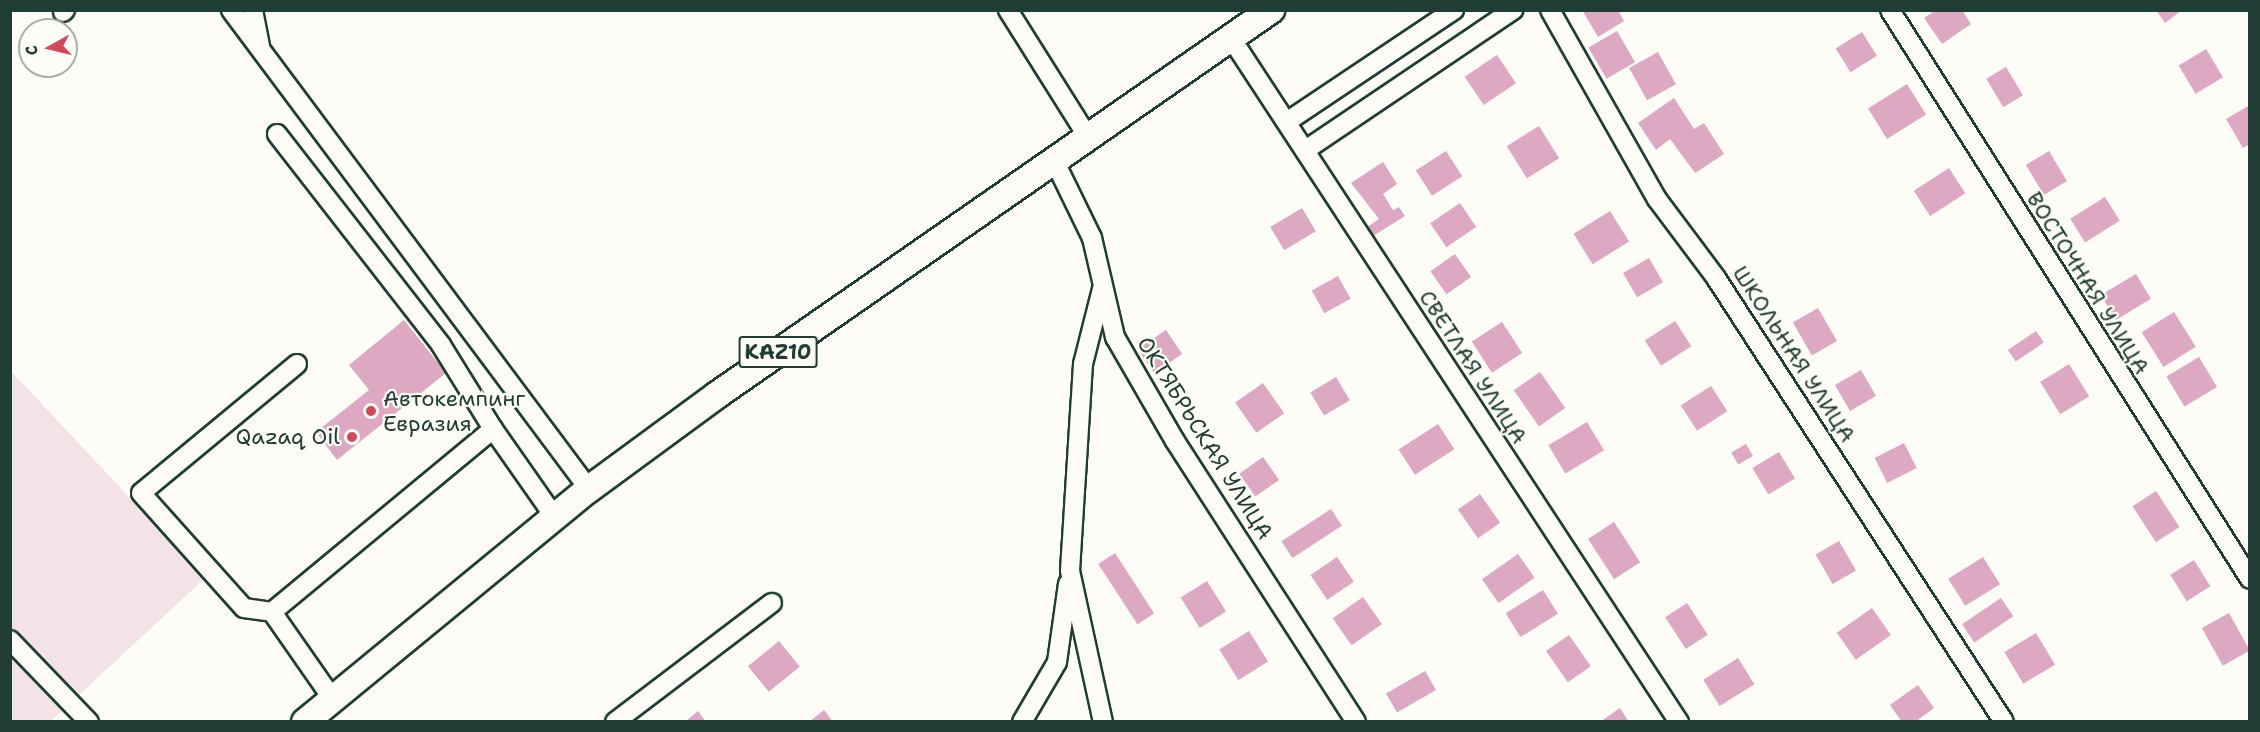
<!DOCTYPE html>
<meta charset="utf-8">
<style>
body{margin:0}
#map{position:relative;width:2260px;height:732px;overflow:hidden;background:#fdfcf7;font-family:"Shantell Sans",sans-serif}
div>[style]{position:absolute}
.built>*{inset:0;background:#f3e3e7}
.building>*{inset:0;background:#dda8c1;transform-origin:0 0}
.roads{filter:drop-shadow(2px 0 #1f3d34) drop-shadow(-2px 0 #1f3d34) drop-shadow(0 2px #1f3d34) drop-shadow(0 -2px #1f3d34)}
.minor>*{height:18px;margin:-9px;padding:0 9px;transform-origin:9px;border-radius:9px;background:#fdfcf7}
.highway>*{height:26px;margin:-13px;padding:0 13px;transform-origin:13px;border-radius:13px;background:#fdfcf7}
.dots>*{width:16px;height:16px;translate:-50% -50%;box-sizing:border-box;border:3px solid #fdfcf7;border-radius:50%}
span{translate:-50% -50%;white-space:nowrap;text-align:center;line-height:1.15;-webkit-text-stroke:4.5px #fdfcf7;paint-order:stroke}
.shield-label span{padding:2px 4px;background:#fdfcf7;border:2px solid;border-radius:4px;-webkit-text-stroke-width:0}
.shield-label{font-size:21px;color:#1f3d34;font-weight:700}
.street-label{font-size:22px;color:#1f3d34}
.poi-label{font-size:22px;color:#1f3d34}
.left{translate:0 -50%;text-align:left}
.right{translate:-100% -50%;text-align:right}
.frame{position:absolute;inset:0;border:12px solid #1f3d34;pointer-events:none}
.north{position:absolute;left:18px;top:18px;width:60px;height:60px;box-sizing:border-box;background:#fdfcf7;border:2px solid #a4b0a9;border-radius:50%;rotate:262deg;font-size:16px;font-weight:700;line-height:24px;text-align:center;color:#1f3d34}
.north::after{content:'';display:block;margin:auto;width:21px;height:27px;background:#d1495b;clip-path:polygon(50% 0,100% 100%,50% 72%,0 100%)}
</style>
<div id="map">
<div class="built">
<i style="clip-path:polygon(10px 370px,205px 578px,51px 721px,11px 721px)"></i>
</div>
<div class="building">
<i style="clip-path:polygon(1582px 10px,1618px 10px,1624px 21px,1598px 37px)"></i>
<i style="clip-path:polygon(1936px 10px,1962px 10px,1971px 24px,1942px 44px,1924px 18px)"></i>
<i style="clip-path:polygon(2156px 10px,2182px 10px,2165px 23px)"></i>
<i style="left:1617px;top:31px;width:36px;height:33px;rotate:60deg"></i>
<i style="left:1862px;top:32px;width:28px;height:31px;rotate:58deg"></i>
<i style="left:2206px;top:49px;width:33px;height:32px;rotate:59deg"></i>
<i style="left:1658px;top:52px;width:37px;height:33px;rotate:61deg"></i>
<i style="left:1497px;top:55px;width:34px;height:39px;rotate:56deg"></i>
<i style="left:2006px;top:67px;width:33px;height:23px;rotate:59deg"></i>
<i style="left:1907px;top:84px;width:36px;height:46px;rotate:58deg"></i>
<i style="clip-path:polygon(1674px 98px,1694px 129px,1704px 123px,1724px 154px,1695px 173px,1670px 139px,1656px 150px,1638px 123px)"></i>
<i style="clip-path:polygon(2250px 105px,2250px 144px,2243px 148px,2226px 119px)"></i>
<i style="left:1539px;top:126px;width:38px;height:38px;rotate:58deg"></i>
<i style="left:1446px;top:151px;width:30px;height:36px;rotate:57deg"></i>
<i style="left:2049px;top:151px;width:35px;height:27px;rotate:59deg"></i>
<i style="clip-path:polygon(1383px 162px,1397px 184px,1383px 194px,1393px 210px,1399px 207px,1405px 216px,1370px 238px,1364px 229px,1379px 219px,1351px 183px)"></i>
<i style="left:1949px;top:168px;width:30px;height:42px;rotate:57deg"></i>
<i style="left:2105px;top:197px;width:28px;height:41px;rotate:58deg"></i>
<i style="left:1460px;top:203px;width:29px;height:36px;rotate:56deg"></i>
<i style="left:1302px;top:208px;width:27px;height:37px;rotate:59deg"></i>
<i style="left:1610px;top:211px;width:36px;height:43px;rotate:58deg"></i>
<i style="left:1455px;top:254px;width:28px;height:30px;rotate:55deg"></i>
<i style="left:1649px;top:258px;width:28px;height:30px;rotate:60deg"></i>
<i style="left:2136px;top:274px;width:29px;height:41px;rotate:59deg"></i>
<i style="left:1338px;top:276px;width:26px;height:30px;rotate:61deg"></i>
<i style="left:1818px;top:308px;width:38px;height:29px;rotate:60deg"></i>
<i style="left:2174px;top:312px;width:41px;height:38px;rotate:58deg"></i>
<i style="clip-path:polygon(404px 320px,446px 373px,337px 460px,316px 432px,369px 390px,349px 365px)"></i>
<i style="left:1675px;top:321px;width:30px;height:36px;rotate:57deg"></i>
<i style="left:1502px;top:322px;width:37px;height:36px;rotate:57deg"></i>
<i style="left:1166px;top:330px;width:29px;height:34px;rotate:56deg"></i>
<i style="left:2036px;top:331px;width:14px;height:34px;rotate:56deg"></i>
<i style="left:2199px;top:357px;width:35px;height:38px;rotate:59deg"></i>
<i style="left:2069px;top:364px;width:38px;height:34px;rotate:58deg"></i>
<i style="left:1861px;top:370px;width:30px;height:30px;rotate:60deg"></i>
<i style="left:1540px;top:372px;width:44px;height:32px;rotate:55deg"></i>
<i style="left:1336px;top:377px;width:27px;height:30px;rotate:59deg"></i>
<i style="left:1263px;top:383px;width:37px;height:34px;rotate:55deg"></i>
<i style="left:1711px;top:386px;width:30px;height:36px;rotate:57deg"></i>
<i style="left:1587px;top:422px;width:33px;height:45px;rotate:59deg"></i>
<i style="left:1438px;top:424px;width:30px;height:47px;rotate:57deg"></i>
<i style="left:1904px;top:443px;width:28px;height:33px;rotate:63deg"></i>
<i style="left:1746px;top:444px;width:14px;height:17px;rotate:60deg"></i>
<i style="left:1779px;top:452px;width:31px;height:31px;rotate:59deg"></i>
<i style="left:1263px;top:457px;width:28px;height:29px;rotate:55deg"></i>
<i style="left:2156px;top:491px;width:43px;height:28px;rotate:57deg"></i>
<i style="left:1480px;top:494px;width:35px;height:27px;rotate:55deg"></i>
<i style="left:1331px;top:509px;width:20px;height:59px;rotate:57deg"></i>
<i style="left:1614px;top:522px;width:48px;height:31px;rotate:57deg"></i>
<i style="left:1839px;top:541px;width:34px;height:27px;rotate:60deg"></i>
<i style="left:1115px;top:553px;width:72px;height:20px;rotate:57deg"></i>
<i style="left:1518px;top:554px;width:29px;height:44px;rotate:55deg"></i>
<i style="left:1337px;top:557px;width:30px;height:32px;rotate:56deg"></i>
<i style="left:1983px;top:557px;width:32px;height:41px;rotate:58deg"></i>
<i style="left:2194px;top:560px;width:31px;height:28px;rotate:58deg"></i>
<i style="left:1207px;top:581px;width:36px;height:31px;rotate:58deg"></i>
<i style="left:1543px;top:590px;width:28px;height:44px;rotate:58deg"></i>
<i style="left:1363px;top:597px;width:33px;height:37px;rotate:55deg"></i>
<i style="left:2001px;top:598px;width:22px;height:47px;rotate:56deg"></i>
<i style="left:1687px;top:603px;width:38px;height:26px;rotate:57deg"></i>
<i style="left:1872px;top:608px;width:33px;height:43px;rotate:55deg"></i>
<i style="left:2229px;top:613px;width:43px;height:31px;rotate:61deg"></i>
<i style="left:1249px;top:631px;width:36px;height:35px;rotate:58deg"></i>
<i style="left:2036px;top:633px;width:37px;height:37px;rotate:59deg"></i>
<i style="left:1569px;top:635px;width:38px;height:28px;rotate:55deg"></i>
<i style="left:779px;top:641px;width:33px;height:40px;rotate:51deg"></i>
<i style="left:1738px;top:658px;width:31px;height:41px;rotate:58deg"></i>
<i style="left:1425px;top:671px;width:22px;height:45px;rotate:60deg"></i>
<i style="clip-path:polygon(1918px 685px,1934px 708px,1915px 722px,1902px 722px,1890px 705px)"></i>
<i style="clip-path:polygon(1620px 708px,1629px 722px,1600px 722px)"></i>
<i style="clip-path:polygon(824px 710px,833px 722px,809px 722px)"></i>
<i style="clip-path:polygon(698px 711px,706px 722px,685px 722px)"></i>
</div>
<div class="roads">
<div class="minor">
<i style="left:231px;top:10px;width:598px;rotate:53.23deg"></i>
<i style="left:253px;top:10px;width:37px;rotate:79deg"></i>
<i style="left:1008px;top:10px;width:150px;rotate:57.8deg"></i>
<i style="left:1550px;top:10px;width:217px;rotate:60.5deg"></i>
<i style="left:1657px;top:199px;width:99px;rotate:53.2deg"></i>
<i style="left:1716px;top:278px;width:529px;rotate:57.03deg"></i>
<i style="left:1890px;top:10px;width:673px;rotate:57.68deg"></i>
<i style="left:63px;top:12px;width:3px;rotate:-45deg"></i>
<i style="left:1231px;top:38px;width:818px;rotate:56.78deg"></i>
<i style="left:1288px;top:121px;width:200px;rotate:-33.8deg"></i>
<i style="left:277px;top:134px;width:267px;rotate:52.1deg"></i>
<i style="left:441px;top:345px;width:99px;rotate:58.2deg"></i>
<i style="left:493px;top:429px;width:106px;rotate:55deg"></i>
<i style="left:1307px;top:149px;width:249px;rotate:-34deg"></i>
<i style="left:1054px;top:160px;width:87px;rotate:64deg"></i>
<i style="left:1092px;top:238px;width:102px;rotate:76.9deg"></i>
<i style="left:1115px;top:337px;width:120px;rotate:60deg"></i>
<i style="left:1175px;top:441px;width:334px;rotate:57.2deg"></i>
<i style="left:1102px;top:289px;width:77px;rotate:104.2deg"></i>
<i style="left:1083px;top:364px;width:207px;rotate:93.6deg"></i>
<i style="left:1070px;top:571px;width:155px;rotate:77.7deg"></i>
<i style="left:297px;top:364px;width:202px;rotate:140.4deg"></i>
<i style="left:141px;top:493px;width:154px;rotate:48.2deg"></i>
<i style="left:244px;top:608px;width:28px;rotate:8deg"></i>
<i style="left:272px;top:612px;width:287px;rotate:-39.6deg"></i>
<i style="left:272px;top:612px;width:105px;rotate:55.1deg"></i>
<i style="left:10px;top:640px;width:114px;rotate:46.1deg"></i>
<i style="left:615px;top:722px;width:197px;rotate:-37.2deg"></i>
<i style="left:1022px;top:722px;width:69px;rotate:-59.7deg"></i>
<i style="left:1057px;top:662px;width:79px;rotate:-82deg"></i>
</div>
<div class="highway">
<i style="left:305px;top:722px;width:367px;rotate:-39.4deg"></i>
<i style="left:589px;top:489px;width:159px;rotate:-36.3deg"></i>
<i style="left:717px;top:395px;width:675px;rotate:-34.8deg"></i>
</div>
</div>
<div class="dots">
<i style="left:371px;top:411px;background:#d1495b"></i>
<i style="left:352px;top:437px;background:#d1495b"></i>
</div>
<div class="shield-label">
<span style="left:778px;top:352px">KAZ10</span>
</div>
<div class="street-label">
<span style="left:2088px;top:283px;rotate:58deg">ВОСТОЧНАЯ УЛИЦА</span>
<span style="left:1794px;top:354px;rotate:57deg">ШКОЛЬНАЯ УЛИЦА</span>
<span style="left:1473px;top:367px;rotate:57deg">СВЕТЛАЯ УЛИЦА</span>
<span style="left:1205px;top:438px;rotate:58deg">ОКТЯБРЬСКАЯ УЛИЦА</span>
</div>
<div class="poi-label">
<span class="left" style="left:383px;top:411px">Автокемпинг<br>Евразия</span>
<span class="right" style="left:340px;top:437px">Qazaq Oil</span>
</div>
<div class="frame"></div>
<div class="north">С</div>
</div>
